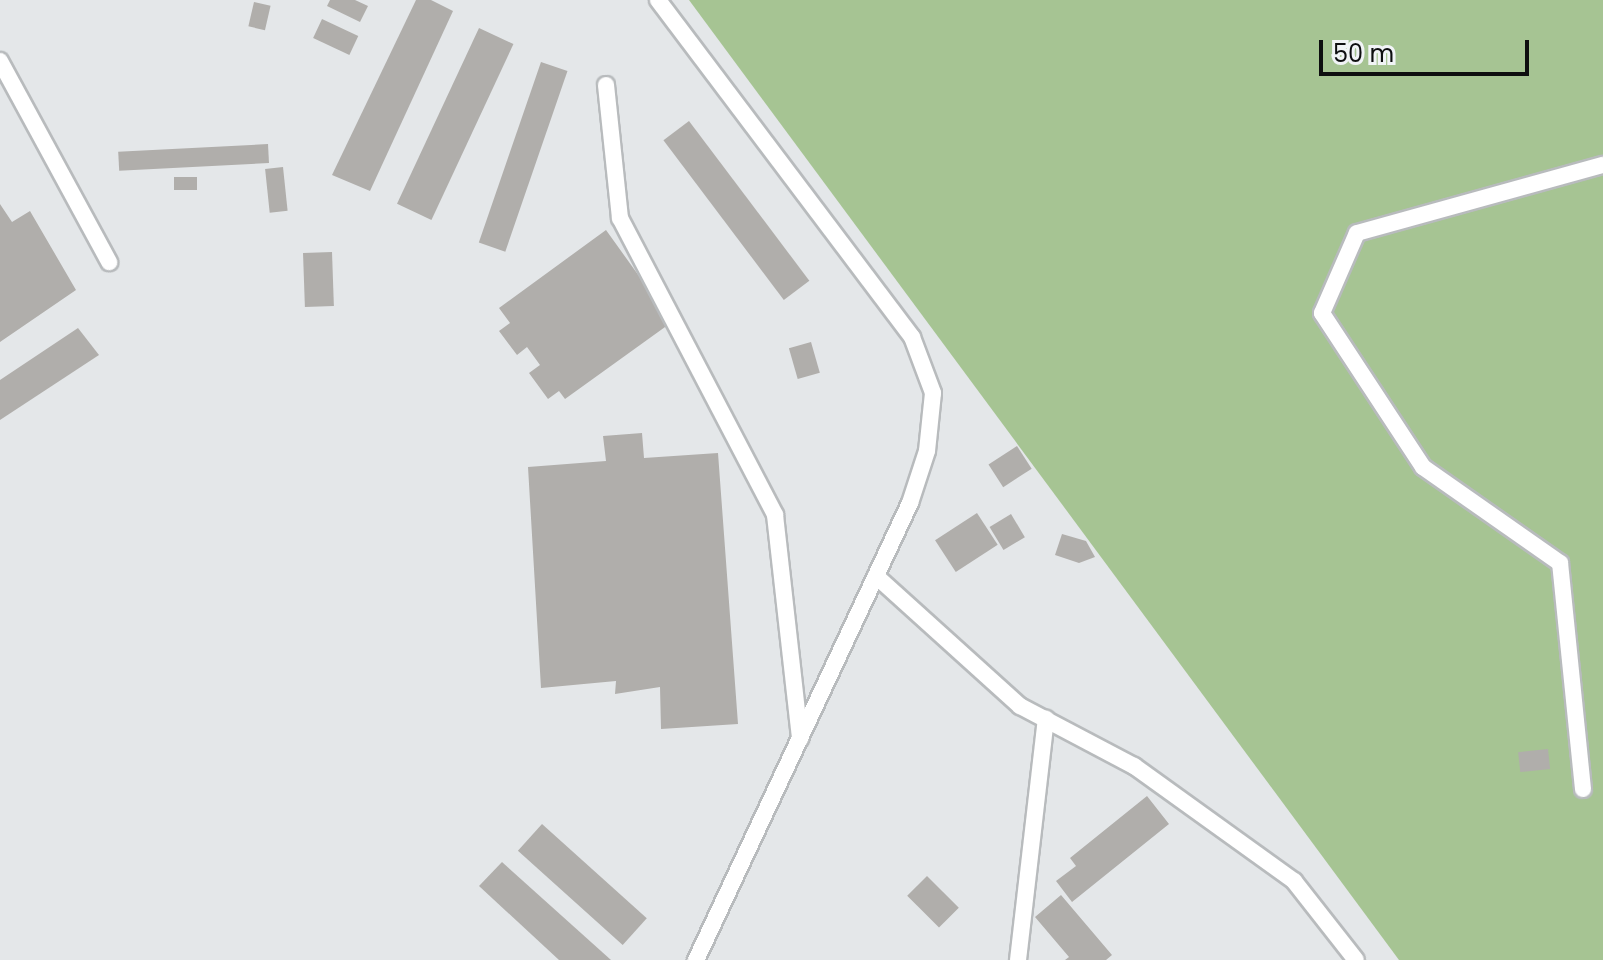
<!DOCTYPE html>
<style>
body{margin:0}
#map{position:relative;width:1603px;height:960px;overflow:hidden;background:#e4e7e9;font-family:Poppins,sans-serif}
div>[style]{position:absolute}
.green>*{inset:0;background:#a6c493}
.building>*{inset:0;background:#b0aeab;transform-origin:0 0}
.roads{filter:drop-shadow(2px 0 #b8bbbd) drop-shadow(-2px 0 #b8bbbd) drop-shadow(0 2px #b8bbbd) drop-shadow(0 -2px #b8bbbd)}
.service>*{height:16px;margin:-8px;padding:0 8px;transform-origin:8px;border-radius:8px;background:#fff}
span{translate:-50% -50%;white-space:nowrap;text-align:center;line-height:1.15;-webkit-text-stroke:6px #f1f4f6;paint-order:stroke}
.scale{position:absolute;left:1319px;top:40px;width:210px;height:36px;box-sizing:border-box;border:4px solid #0e0f10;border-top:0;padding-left:10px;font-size:24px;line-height:28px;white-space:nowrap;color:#0e0f10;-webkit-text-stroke:6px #f1f4f6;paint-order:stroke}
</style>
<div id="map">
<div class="green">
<i style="clip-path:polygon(689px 0,1603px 0,1603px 960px,1399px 960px)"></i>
</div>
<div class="building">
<i style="clip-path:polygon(330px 0,355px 0,368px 6px,360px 22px,327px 6px)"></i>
<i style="clip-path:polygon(416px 0,431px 0,453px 11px,370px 191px,332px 175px)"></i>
<i style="left:254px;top:2px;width:17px;height:25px;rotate:13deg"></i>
<i style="left:322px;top:19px;width:40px;height:21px;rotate:25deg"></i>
<i style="left:479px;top:28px;width:38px;height:194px;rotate:25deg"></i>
<i style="left:541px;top:62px;width:28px;height:191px;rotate:19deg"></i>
<i style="left:689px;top:121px;width:200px;height:32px;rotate:53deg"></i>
<i style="left:268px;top:144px;width:19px;height:150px;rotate:87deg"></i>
<i style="left:283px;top:167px;width:44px;height:18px;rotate:84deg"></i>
<i style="left:197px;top:177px;width:13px;height:23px;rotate:90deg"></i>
<i style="clip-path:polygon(0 204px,12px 222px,30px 211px,76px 290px,0 342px)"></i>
<i style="clip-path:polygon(606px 230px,672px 322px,565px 399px,559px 391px,548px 399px,529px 373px,540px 365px,527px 347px,517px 355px,499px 331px,510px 323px,499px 308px)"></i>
<i style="left:332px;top:252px;width:54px;height:29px;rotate:88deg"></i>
<i style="clip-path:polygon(78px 328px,99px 355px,0 420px,0 380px)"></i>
<i style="left:811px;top:342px;width:32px;height:23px;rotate:74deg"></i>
<i style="clip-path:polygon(642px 433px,644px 458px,718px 453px,738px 724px,661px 729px,660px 687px,615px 694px,616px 681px,541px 688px,528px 467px,606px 461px,603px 436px)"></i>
<i style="left:1017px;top:446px;width:27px;height:34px;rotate:57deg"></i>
<i style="left:977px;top:513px;width:38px;height:50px;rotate:57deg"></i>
<i style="left:1011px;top:514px;width:27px;height:25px;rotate:59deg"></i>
<i style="clip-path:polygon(1062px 534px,1086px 541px,1095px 557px,1079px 563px,1055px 555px)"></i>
<i style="left:1548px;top:749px;width:20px;height:30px;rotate:84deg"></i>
<i style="clip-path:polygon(1147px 796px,1169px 824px,1072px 902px,1056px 881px,1076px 866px,1070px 858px)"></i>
<i style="left:542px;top:824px;width:141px;height:36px;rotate:42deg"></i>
<i style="clip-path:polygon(502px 862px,611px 960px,559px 960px,479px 886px)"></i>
<i style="left:927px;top:876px;width:45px;height:28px;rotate:45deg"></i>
<i style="clip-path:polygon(1061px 895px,1112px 955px,1106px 960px,1065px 960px,1069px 957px,1035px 917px)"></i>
</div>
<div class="roads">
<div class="service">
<i style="left:658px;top:0;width:422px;rotate:53deg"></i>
<i style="left:912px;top:337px;width:60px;rotate:69.4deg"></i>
<i style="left:933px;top:393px;width:58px;rotate:95.9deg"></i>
<i style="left:927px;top:451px;width:55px;rotate:108.1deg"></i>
<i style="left:910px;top:503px;width:505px;rotate:115.09deg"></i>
<i style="left:0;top:61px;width:229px;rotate:61.5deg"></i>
<i style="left:606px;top:85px;width:134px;rotate:84deg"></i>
<i style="left:620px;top:218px;width:335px;rotate:62.4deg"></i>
<i style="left:775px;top:515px;width:225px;rotate:83.6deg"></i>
<i style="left:876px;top:576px;width:194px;rotate:42.1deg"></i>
<i style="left:1020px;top:706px;width:129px;rotate:27.8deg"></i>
<i style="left:1134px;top:766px;width:197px;rotate:35.7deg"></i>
<i style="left:1294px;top:881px;width:100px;rotate:51.9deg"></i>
<i style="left:1583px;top:789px;width:227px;rotate:-95.8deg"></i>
<i style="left:1560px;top:563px;width:167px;rotate:-145deg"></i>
<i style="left:1423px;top:467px;width:184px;rotate:-123.3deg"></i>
<i style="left:1322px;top:313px;width:87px;rotate:-66.4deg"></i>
<i style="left:1357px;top:233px;width:255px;rotate:-15.5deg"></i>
<i style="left:1018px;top:960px;width:243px;rotate:-83.4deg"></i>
</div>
</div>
<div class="scale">50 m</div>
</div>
